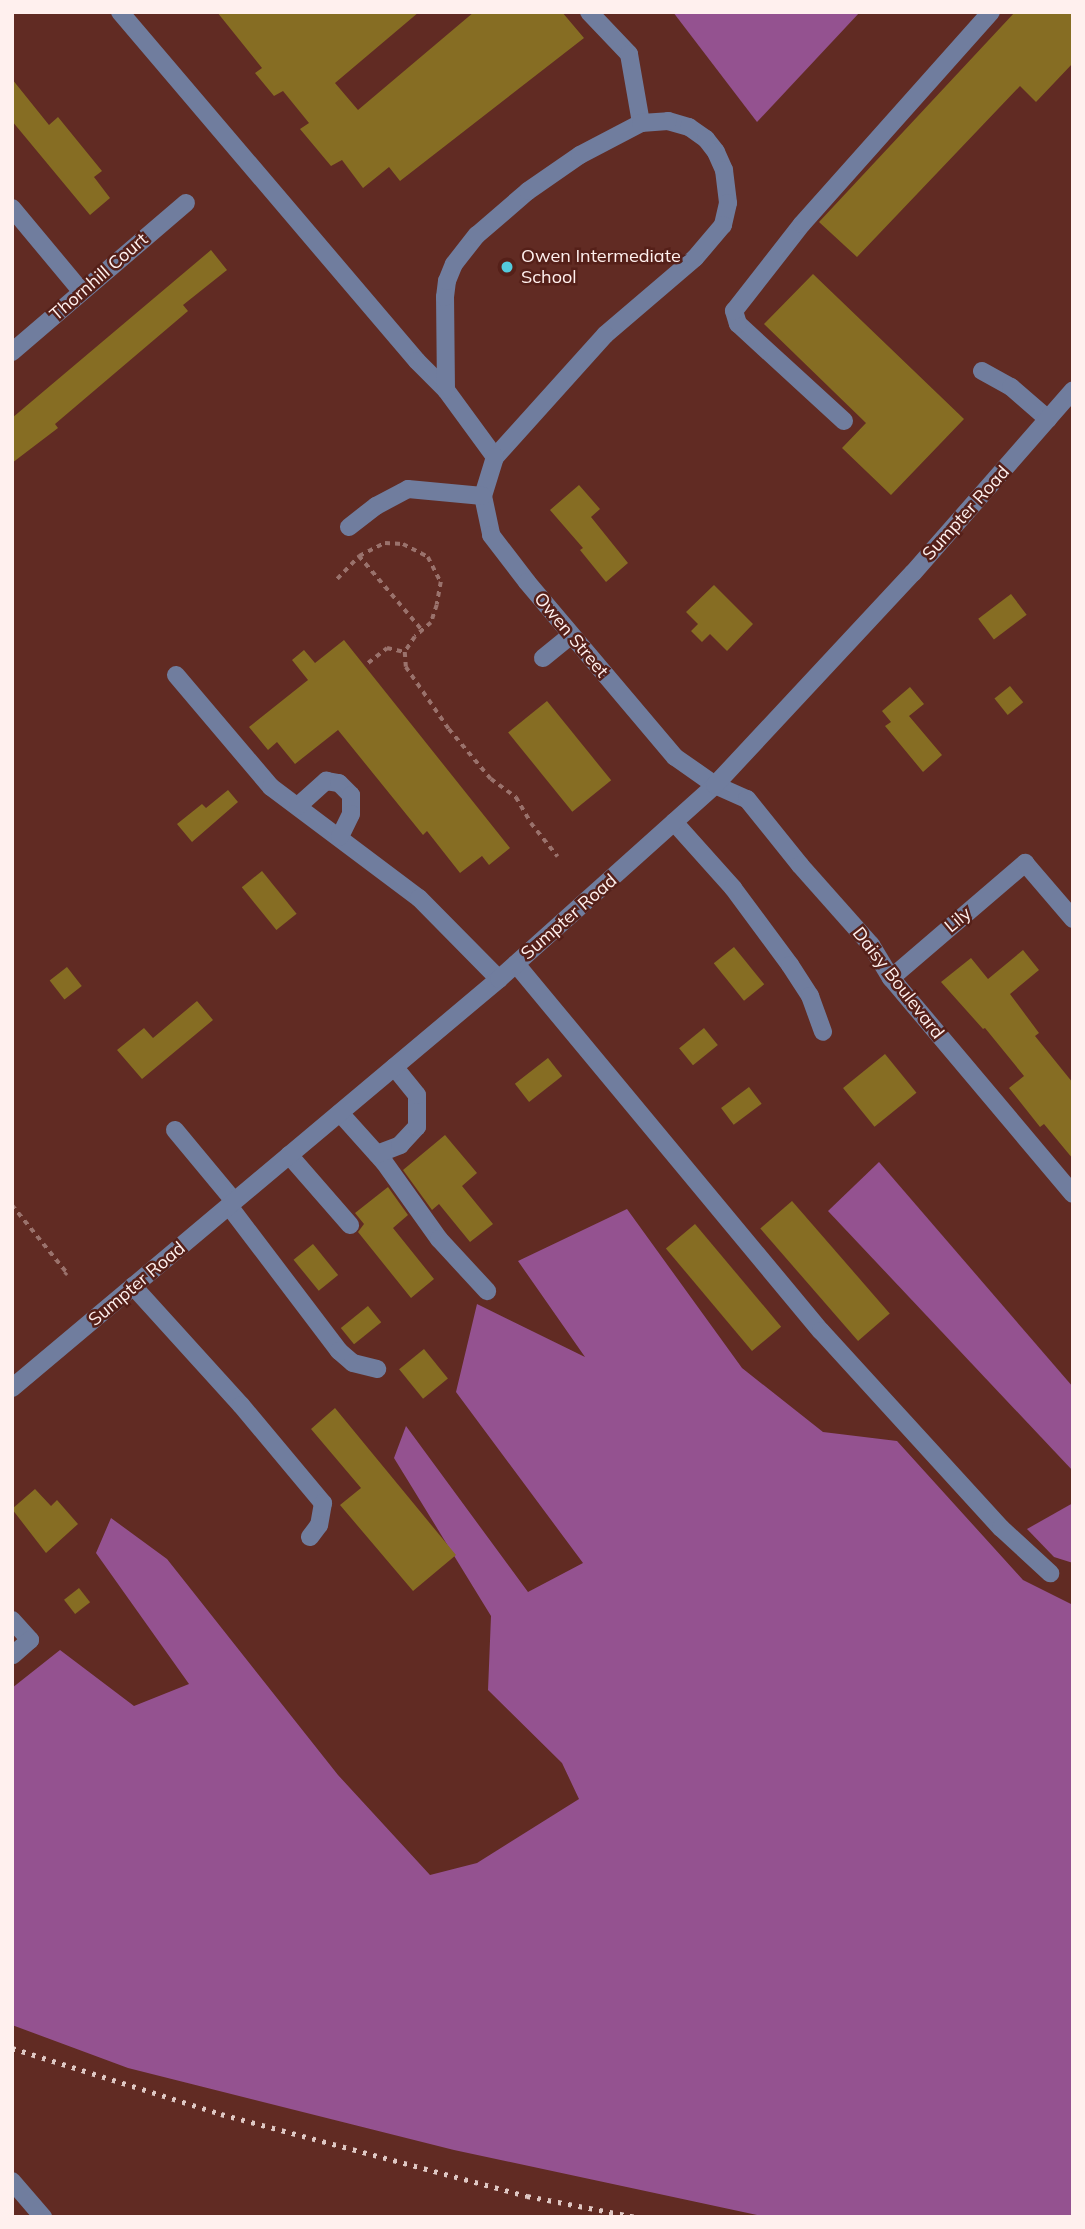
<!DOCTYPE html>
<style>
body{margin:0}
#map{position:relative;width:1085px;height:2229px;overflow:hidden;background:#612b23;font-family:Mulish,sans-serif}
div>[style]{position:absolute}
.forest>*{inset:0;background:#945290}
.building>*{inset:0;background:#866d23;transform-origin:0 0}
.path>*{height:3.5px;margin-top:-1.75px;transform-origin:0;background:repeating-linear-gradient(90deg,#9a726c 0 5px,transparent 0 10px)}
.minor>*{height:18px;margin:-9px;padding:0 9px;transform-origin:9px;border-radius:9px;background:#707d9e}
.rail>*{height:5px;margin-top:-2.5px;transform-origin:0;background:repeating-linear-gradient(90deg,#dfc8c4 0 3.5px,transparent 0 10.5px)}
.dots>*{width:19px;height:19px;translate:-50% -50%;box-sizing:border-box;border:4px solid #552019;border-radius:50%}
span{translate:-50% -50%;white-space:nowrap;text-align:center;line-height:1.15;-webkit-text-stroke:5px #552019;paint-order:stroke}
.poi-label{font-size:18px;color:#fff0ee}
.left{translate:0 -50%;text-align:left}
.street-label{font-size:18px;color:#fff0ee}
.frame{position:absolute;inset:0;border:14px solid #fff0ee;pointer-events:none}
</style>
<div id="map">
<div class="forest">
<i style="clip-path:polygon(673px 12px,860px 12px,757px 122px)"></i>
<i style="clip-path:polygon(879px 1162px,1073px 1387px,1073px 1471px,828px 1211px)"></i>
<i style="clip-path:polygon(627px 1209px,742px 1368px,823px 1432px,897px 1441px,1023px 1580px,1073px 1605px,1073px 2217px,766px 2217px,454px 2150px,128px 2068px,12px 2025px,12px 1688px,60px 1650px,134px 1706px,189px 1684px,96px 1553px,111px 1518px,167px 1559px,338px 1775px,430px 1875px,477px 1863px,579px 1799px,562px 1763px,488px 1690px,491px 1616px,394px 1458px,406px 1426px,528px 1592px,583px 1563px,456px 1392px,477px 1304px,585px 1357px,518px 1261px)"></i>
<i style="clip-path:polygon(1073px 1503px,1073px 1563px,1054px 1557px,1027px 1529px)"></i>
</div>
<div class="building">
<i style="clip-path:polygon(217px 12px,419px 12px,335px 83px,358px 110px,474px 12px,562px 12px,584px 38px,400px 181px,389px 167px,363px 188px,342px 160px,331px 166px,300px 129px,309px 123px,283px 91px,274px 96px,255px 73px,262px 68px)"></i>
<i style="clip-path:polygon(1015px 12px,1073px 12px,1073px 63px,1036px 102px,1020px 86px,857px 257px,819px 222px)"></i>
<i style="clip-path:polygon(12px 79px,49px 125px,58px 117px,102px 171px,94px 177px,110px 198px,90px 215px,12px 121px)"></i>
<i style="clip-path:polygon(211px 250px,227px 270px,183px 305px,188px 311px,55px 424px,58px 428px,12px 463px,12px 418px)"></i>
<i style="clip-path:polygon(813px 274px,964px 419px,891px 495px,842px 448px,866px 423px,764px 324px)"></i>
<i style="clip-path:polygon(579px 485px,600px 509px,591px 517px,628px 563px,606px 582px,580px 550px,583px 548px,550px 510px)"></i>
<i style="clip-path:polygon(714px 585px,753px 624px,727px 651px,710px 634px,702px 642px,691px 631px,698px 624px,686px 612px)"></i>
<i style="left:1011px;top:594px;width:26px;height:41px;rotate:53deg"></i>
<i style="clip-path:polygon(344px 640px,510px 848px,489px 865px,482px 856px,460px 873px,427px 831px,423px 835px,338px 730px,295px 764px,277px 742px,268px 750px,249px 727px,308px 680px,292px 660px,304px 650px,315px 663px)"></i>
<i style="left:1010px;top:686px;width:21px;height:20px;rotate:51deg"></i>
<i style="clip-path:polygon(910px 687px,924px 704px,909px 716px,942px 755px,923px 772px,885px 726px,891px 722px,882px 711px)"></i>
<i style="left:547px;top:701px;width:102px;height:50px;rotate:51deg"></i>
<i style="clip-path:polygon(228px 790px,238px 802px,192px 842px,177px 824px,202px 804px,206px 808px)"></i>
<i style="left:262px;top:871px;width:55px;height:26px;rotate:51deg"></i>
<i style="left:734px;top:947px;width:48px;height:26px;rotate:51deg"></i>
<i style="clip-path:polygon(1023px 950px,1039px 970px,1010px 994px,1039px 1033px,1035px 1036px,1073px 1083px,1073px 1159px,1044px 1124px,1040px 1127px,1009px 1088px,1024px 1076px,985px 1028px,983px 1029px,941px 982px,971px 958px,988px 979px)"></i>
<i style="left:67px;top:967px;width:24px;height:22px;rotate:52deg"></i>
<i style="clip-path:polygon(197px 1001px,213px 1020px,142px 1079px,117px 1050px,144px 1028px,153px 1038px)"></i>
<i style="left:704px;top:1028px;width:22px;height:32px;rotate:51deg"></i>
<i style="left:885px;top:1054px;width:50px;height:54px;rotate:51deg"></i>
<i style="left:548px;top:1058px;width:23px;height:42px;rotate:52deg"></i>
<i style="left:749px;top:1087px;width:21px;height:35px;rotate:53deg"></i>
<i style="clip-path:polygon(445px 1135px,477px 1173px,462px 1186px,493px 1224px,470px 1242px,439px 1204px,432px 1210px,403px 1170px)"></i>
<i style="clip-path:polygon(388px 1187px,408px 1215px,393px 1228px,434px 1279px,411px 1298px,358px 1232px,364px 1224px,355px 1213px)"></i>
<i style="left:792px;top:1201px;width:149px;height:42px;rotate:49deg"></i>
<i style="left:695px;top:1224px;width:134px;height:38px;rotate:50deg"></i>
<i style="left:313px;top:1244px;width:40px;height:25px;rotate:51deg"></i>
<i style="left:368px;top:1306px;width:21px;height:35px;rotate:51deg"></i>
<i style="left:424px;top:1349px;width:38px;height:32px;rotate:51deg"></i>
<i style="clip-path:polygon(335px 1408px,456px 1555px,413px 1591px,340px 1505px,361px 1488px,311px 1429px)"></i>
<i style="clip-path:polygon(35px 1489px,51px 1506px,57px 1500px,78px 1524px,46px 1553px,12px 1509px)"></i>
<i style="left:79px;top:1588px;width:18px;height:19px;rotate:52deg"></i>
</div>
<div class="path">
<i style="left:359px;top:556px;width:97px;rotate:49.6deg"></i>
<i style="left:337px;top:579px;width:32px;rotate:-46deg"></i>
<i style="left:359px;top:556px;width:29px;rotate:-27deg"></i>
<i style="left:385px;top:543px;width:18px;rotate:3deg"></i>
<i style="left:403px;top:544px;width:28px;rotate:27deg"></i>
<i style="left:428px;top:557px;width:28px;rotate:63deg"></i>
<i style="left:441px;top:582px;width:23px;rotate:100deg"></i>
<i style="left:437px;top:605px;width:19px;rotate:108deg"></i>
<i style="left:431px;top:623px;width:21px;rotate:139deg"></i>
<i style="left:415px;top:637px;width:18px;rotate:124deg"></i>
<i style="left:405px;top:652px;width:15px;rotate:86deg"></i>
<i style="left:406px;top:667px;width:75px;rotate:55.3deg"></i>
<i style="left:449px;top:729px;width:65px;rotate:50deg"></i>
<i style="left:491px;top:779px;width:31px;rotate:36deg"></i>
<i style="left:516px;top:797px;width:30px;rotate:60deg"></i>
<i style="left:531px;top:823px;width:43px;rotate:51.5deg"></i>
<i style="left:368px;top:663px;width:24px;rotate:-38deg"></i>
<i style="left:387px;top:648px;width:18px;rotate:13deg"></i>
<i style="left:12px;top:1205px;width:87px;rotate:51deg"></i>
<i style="left:67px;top:1273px;width:3px;rotate:135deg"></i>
</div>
<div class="minor">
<i style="left:120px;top:12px;width:458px;rotate:49.6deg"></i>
<i style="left:417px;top:361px;width:41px;rotate:45deg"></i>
<i style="left:589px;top:12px;width:58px;rotate:46.4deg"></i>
<i style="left:629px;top:54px;width:70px;rotate:80.1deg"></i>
<i style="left:668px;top:121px;width:22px;rotate:16deg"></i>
<i style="left:689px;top:127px;width:21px;rotate:35deg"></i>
<i style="left:706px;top:139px;width:16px;rotate:52deg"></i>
<i style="left:716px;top:152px;width:20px;rotate:66deg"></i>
<i style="left:724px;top:170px;width:33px;rotate:83deg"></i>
<i style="left:728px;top:203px;width:23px;rotate:103deg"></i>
<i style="left:723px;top:225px;width:43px;rotate:130.3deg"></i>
<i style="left:695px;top:258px;width:118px;rotate:139.5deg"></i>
<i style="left:605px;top:335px;width:164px;rotate:132deg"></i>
<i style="left:495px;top:457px;width:83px;rotate:-126.2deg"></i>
<i style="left:446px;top:390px;width:93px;rotate:-90.6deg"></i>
<i style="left:445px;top:297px;width:16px;rotate:-83deg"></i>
<i style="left:447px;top:281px;width:18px;rotate:-68deg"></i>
<i style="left:454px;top:264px;width:37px;rotate:-52deg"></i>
<i style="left:477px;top:235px;width:67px;rotate:-40.8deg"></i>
<i style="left:528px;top:191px;width:63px;rotate:-34.7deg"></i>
<i style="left:580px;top:155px;width:69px;rotate:-27.7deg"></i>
<i style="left:641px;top:123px;width:27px;rotate:-4deg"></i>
<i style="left:12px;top:208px;width:109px;rotate:50.2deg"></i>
<i style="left:12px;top:352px;width:229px;rotate:-40.6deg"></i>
<i style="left:982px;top:371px;width:33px;rotate:29deg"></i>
<i style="left:1011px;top:387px;width:49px;rotate:40.9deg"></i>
<i style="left:844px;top:421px;width:144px;rotate:-137.5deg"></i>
<i style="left:738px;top:324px;width:14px;rotate:-107deg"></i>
<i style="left:734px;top:311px;width:110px;rotate:-52deg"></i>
<i style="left:802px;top:224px;width:284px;rotate:-48.3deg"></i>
<i style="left:495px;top:457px;width:41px;rotate:107.1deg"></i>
<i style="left:483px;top:496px;width:40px;rotate:78deg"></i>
<i style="left:491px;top:535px;width:59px;rotate:52.5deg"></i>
<i style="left:527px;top:582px;width:229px;rotate:49.8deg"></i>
<i style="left:675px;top:757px;width:49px;rotate:35deg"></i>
<i style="left:715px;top:785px;width:35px;rotate:24deg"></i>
<i style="left:747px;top:799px;width:85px;rotate:51.2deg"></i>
<i style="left:800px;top:865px;width:107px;rotate:48.4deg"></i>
<i style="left:871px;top:945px;width:39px;rotate:59deg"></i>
<i style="left:891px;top:978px;width:282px;rotate:49.9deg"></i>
<i style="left:349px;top:527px;width:34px;rotate:-38deg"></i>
<i style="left:376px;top:506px;width:36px;rotate:-28deg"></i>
<i style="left:408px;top:489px;width:75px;rotate:5.3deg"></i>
<i style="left:543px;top:658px;width:36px;rotate:-39deg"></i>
<i style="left:176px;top:675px;width:147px;rotate:49.7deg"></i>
<i style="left:271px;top:787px;width:185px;rotate:36.9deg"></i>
<i style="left:419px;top:898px;width:114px;rotate:45.4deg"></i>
<i style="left:298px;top:806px;width:38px;rotate:-42deg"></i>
<i style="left:326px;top:781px;width:13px;rotate:9deg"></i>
<i style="left:339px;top:783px;width:17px;rotate:45deg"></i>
<i style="left:351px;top:795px;width:19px;rotate:90deg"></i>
<i style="left:351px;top:814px;width:25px;rotate:116deg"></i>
<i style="left:674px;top:822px;width:89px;rotate:48.2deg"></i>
<i style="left:733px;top:888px;width:96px;rotate:53.5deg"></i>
<i style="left:790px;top:965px;width:37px;rotate:57deg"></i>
<i style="left:810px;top:996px;width:38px;rotate:70deg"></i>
<i style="left:516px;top:964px;width:477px;rotate:50.3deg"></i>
<i style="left:821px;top:1331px;width:267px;rotate:47.6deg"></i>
<i style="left:1001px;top:1528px;width:67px;rotate:42.6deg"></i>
<i style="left:891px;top:978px;width:177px;rotate:-40.6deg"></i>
<i style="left:1025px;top:863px;width:74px;rotate:49.4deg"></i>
<i style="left:340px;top:1113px;width:66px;rotate:48.1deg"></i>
<i style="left:384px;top:1162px;width:95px;rotate:54.5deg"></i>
<i style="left:439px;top:1239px;width:71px;rotate:47.3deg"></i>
<i style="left:175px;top:1130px;width:92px;rotate:50.3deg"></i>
<i style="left:377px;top:1154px;width:25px;rotate:-21deg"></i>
<i style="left:400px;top:1145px;width:25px;rotate:-47deg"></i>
<i style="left:417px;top:1127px;width:32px;rotate:-90deg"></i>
<i style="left:417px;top:1095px;width:36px;rotate:-129deg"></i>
<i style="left:289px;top:1155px;width:93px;rotate:48.9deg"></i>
<i style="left:229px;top:1206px;width:182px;rotate:52.8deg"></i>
<i style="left:339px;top:1351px;width:18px;rotate:41deg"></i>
<i style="left:353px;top:1363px;width:25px;rotate:14deg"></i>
<i style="left:133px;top:1286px;width:161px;rotate:47.8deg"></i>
<i style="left:241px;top:1405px;width:128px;rotate:50.1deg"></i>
<i style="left:323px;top:1503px;width:22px;rotate:100deg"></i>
<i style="left:319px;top:1525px;width:15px;rotate:127deg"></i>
<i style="left:12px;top:1388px;width:636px;rotate:-40.02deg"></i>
<i style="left:499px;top:979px;width:290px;rotate:-41.9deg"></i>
<i style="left:715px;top:785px;width:290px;rotate:-47deg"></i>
<i style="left:913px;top:573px;width:243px;rotate:-48.8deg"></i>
<i style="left:12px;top:1620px;width:27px;rotate:48deg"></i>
<i style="left:30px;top:1640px;width:23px;rotate:139deg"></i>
<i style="left:12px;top:2181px;width:48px;rotate:49.3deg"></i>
</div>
<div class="rail">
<i style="left:12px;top:2048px;width:219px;rotate:17.5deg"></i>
<i style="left:221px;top:2114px;width:317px;rotate:15deg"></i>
<i style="left:527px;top:2196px;width:111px;rotate:10.9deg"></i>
</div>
<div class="dots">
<i style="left:507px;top:267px;background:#54cadd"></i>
</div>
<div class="poi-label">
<span class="left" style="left:521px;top:267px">Owen Intermediate<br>School</span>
</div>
<div class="street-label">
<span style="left:99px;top:277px;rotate:-41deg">Thornhill Court</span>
<span style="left:966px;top:513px;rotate:-48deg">Sumpter Road</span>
<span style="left:571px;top:635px;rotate:50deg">Owen Street</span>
<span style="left:569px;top:917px;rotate:-41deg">Sumpter Road</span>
<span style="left:958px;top:920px;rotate:-40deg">Lily</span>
<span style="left:898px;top:983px;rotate:52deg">Daisy Boulevard</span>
<span style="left:137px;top:1284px;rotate:-40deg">Sumpter Road</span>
</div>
<div class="frame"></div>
</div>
